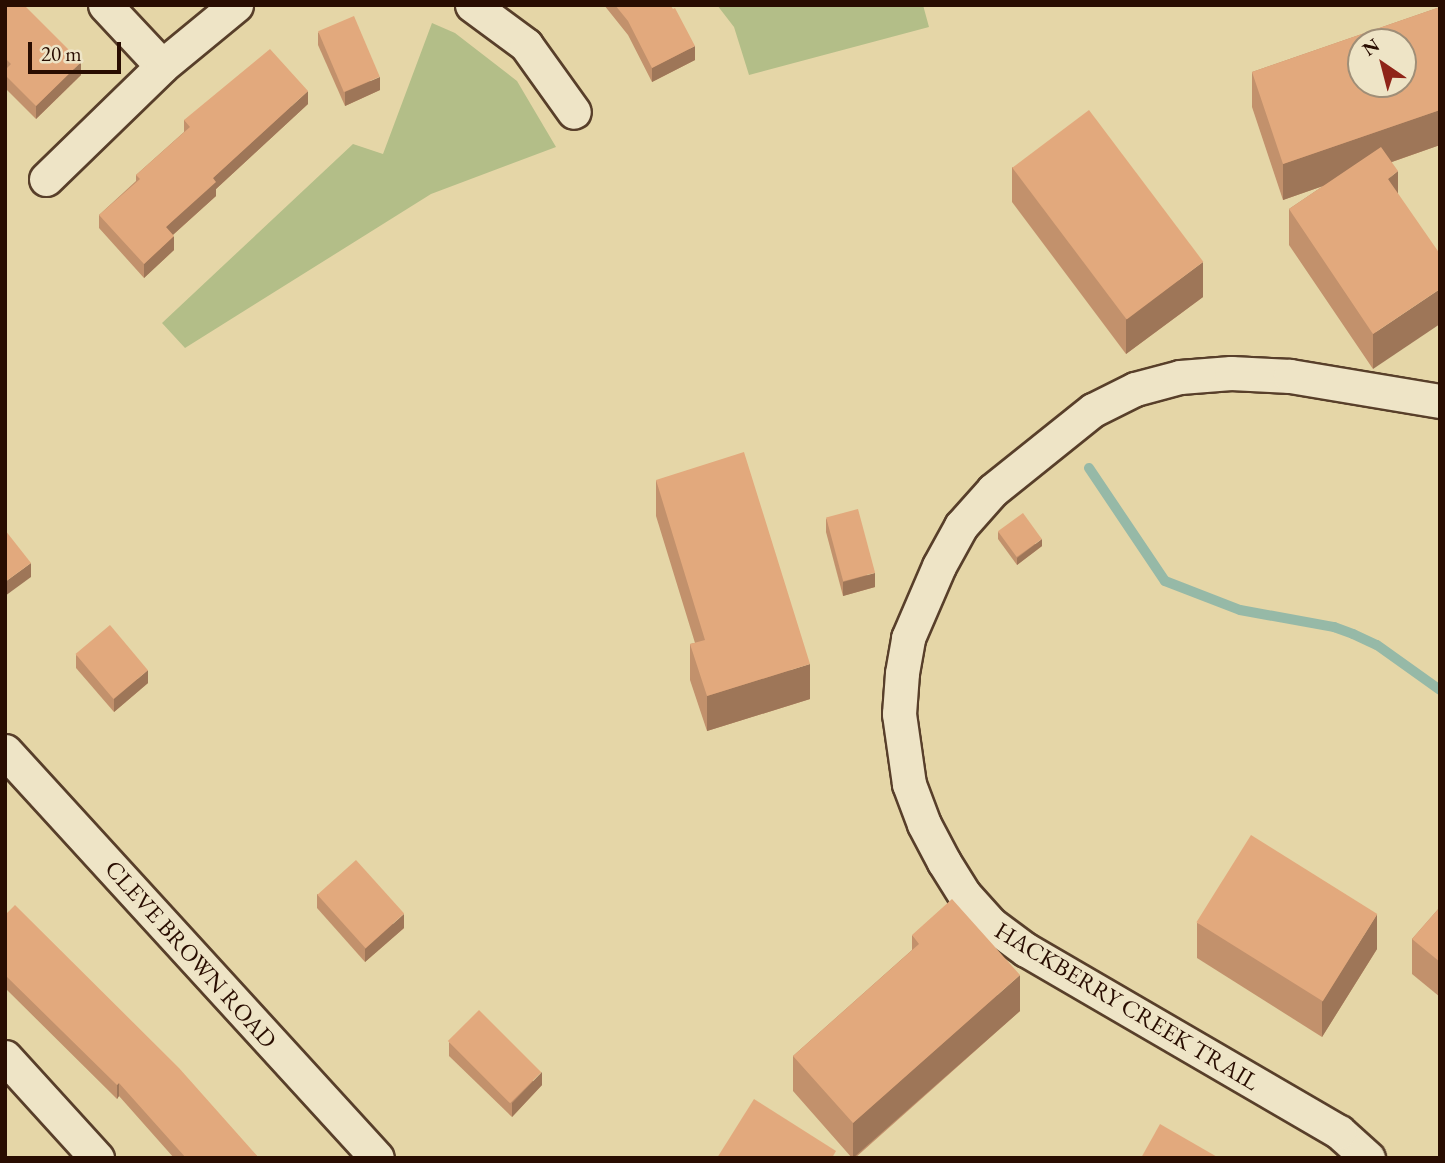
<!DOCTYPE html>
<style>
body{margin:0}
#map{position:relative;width:1445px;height:1163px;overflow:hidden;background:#e5d6a7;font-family:"EB Garamond",serif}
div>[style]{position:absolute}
.green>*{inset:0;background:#b3be88}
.stream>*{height:10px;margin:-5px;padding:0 5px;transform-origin:5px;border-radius:5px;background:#96b9a7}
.roads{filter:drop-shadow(2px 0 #583f2a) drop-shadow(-2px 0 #583f2a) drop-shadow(0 2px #583f2a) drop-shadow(0 -2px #583f2a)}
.street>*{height:33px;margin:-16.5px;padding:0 16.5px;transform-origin:16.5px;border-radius:16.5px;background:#eee4c6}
.wall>*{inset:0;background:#c2916c}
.shaded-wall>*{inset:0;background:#9e7658}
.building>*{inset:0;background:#e2a97d;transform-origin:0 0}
span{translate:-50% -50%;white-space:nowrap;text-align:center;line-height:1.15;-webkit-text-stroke:5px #eee4c6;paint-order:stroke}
.street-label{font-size:24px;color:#290d01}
.frame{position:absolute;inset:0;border:7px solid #290d01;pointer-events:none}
.north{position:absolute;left:1347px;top:28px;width:70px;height:70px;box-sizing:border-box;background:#eee4c6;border:2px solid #9f8e77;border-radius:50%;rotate:325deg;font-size:19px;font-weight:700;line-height:28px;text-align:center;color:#290d01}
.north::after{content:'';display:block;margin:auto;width:24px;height:32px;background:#8f2418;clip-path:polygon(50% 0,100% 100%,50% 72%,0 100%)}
.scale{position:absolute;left:28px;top:42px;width:93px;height:32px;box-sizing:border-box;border:4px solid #290d01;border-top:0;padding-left:9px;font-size:21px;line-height:24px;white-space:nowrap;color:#290d01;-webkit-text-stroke:5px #eee4c6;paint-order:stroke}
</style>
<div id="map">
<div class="green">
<i style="clip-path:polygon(717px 5px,923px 5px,929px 27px,749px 75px,734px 27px)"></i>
<i style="clip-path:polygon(432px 23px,455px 33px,517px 81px,556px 147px,431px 194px,185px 348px,162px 323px,353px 144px,383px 154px)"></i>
</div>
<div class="stream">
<i style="left:1089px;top:468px;width:136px;rotate:56.1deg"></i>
<i style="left:1165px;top:581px;width:80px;rotate:21.1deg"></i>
<i style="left:1240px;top:610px;width:96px;rotate:10.3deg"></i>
<i style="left:1334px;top:627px;width:20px;rotate:20deg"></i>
<i style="left:1353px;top:634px;width:26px;rotate:25deg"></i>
<i style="left:1377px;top:645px;width:77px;rotate:35.5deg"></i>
</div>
<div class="roads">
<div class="street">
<i style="left:105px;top:5px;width:83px;rotate:46.9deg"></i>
<i style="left:472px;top:5px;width:67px;rotate:36.5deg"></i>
<i style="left:526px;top:45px;width:82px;rotate:54.4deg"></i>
<i style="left:46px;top:179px;width:162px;rotate:-44.2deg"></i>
<i style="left:162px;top:66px;width:96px;rotate:-39.5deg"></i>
<i style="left:5px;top:751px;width:551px;rotate:47.57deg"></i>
<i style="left:5px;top:1057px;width:137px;rotate:47.7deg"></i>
<i style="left:1368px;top:1158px;width:39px;rotate:-138deg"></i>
<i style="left:1339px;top:1132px;width:362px;rotate:-149.8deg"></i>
<i style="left:1026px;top:950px;width:44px;rotate:-143.4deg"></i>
<i style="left:991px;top:924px;width:40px;rotate:-132deg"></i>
<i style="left:964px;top:894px;width:38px;rotate:-122deg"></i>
<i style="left:944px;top:862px;width:43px;rotate:-117.8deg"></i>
<i style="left:924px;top:824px;width:43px;rotate:-110.6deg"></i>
<i style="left:909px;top:784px;width:71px;rotate:-98.1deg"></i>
<i style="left:899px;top:714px;width:41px;rotate:-85.8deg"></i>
<i style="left:902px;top:673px;width:36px;rotate:-80deg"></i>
<i style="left:908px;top:638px;width:78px;rotate:-66.7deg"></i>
<i style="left:939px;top:566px;width:46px;rotate:-61.2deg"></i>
<i style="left:961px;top:526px;width:48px;rotate:-48.4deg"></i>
<i style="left:993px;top:490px;width:128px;rotate:-38.7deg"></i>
<i style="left:1093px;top:410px;width:47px;rotate:-26.6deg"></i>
<i style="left:1135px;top:389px;width:47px;rotate:-14.9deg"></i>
<i style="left:1180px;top:377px;width:51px;rotate:-4.5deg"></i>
<i style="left:1231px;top:373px;width:59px;rotate:2.9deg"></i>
<i style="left:1290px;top:376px;width:152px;rotate:9.5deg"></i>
</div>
</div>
<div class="wall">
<i style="clip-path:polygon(5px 5px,81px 75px,36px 119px,5px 88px)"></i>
<i style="clip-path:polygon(604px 5px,670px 5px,695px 60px,652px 82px,628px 35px)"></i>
<i style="clip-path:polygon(1440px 7px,1440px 145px,1392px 162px,1373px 369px,1289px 245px,1289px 209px,1323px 186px,1283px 200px,1252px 107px,1252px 72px)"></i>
<i style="clip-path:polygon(318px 32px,380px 90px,345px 106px,318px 45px)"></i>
<i style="clip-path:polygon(308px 104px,216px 189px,216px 196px,173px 235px,174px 250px,144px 278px,99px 228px,99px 215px,136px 181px,136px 175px,184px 132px,184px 120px)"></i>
<i style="clip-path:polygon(1012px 167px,1203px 297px,1126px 354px,1012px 202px)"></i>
<i style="clip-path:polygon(656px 480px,810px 699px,707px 731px,690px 680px,690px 644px,695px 643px,656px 516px)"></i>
<i style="clip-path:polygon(826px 518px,875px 587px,843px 596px,826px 532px)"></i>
<i style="clip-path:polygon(998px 532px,1042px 546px,1017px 565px,998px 539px)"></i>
<i style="clip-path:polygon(76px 655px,148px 683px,114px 712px,76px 668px)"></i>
<i style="clip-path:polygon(317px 894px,404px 928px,365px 962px,317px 908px)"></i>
<i style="clip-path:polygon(1440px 907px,1440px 997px,1412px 974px,1412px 939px)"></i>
<i style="clip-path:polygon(5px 915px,259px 1158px,174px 1158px,119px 1096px,117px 1099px,5px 988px)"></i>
<i style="clip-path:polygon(1197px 923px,1377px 949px,1322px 1037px,1197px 958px)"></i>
<i style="clip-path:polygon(912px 935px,1020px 1011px,855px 1158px,852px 1158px,793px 1091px,793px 1056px,912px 950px)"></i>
<i style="clip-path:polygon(449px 1042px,542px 1085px,512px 1117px,449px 1056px)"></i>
</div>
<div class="shaded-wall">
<i style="clip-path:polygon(695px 46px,695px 60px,652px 82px,652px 68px)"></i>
<i style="clip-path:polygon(81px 62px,81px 75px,36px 119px,36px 106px)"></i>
<i style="clip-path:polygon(380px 77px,380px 90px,345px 106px,345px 92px)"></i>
<i style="clip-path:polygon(308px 91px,308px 104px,216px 189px,216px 196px,166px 241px,166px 227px,213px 178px)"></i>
<i style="clip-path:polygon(1440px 110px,1440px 145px,1283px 200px,1283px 164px)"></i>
<i style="clip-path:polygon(1398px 171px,1398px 207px,1388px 179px)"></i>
<i style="clip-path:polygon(174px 236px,174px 250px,144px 278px,144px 264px)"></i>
<i style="clip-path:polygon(1203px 262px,1203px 297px,1126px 354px,1126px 319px)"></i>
<i style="clip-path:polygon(1440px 289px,1440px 324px,1373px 369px,1373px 334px)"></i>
<i style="clip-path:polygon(1042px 539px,1042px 546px,1017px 565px,1017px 558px)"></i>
<i style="clip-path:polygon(31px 563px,31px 577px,5px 596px,5px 582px)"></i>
<i style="clip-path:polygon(875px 573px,875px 587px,843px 596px,843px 582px)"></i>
<i style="clip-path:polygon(810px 664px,810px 699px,707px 731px,707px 696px)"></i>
<i style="clip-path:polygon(148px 670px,148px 683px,114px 712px,114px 699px)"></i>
<i style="clip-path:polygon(404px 914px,404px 928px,365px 962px,365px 949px)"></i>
<i style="clip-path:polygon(1377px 914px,1377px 949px,1322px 1037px,1322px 1002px)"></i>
<i style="clip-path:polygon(1020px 975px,1020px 1011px,853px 1158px,853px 1123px)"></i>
<i style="clip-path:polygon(542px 1072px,542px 1085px,512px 1117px,512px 1103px)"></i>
<i style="clip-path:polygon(119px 1083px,119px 1096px,117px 1099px,117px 1085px)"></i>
</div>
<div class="building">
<i style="clip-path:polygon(5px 5px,24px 5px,81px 62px,36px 106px,5px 75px,5px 70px,11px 64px,5px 58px)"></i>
<i style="clip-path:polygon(615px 5px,670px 5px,673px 9px,675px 8px,695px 46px,652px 68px,628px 21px)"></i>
<i style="clip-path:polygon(evenodd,1440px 7px,1440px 110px,1283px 164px,1252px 72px,1440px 7px,1361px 42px,1403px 42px,1403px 84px,1361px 84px,1361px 42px)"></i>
<i style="left:354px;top:16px;width:66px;height:39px;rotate:67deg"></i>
<i style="clip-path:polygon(270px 49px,308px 91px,213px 178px,216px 182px,166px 227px,174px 236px,144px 264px,99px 215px,140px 179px,136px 175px,190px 127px,184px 120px)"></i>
<i style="left:1089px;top:110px;width:190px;height:96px;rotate:53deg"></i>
<i style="clip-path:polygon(1381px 147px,1398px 171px,1388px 179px,1440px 254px,1440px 289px,1373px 334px,1289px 209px)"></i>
<i style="clip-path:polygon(744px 452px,810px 664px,707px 696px,690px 644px,705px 640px,656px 480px)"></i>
<i style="left:858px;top:509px;width:66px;height:33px;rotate:75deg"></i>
<i style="left:1023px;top:513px;width:32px;height:31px;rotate:54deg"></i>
<i style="clip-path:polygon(5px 530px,31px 563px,5px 582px)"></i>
<i style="left:110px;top:625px;width:59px;height:45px;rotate:50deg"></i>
<i style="left:1251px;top:835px;width:149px;height:103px;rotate:32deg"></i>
<i style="left:356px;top:860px;width:72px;height:52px;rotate:48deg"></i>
<i style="clip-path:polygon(952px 899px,1020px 975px,853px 1123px,793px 1056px,919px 944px,912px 935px)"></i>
<i style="clip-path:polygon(15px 905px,179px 1068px,259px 1158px,186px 1158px,119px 1083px,117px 1085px,5px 975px,5px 915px)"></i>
<i style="clip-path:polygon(1440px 907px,1440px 962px,1412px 939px)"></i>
<i style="left:479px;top:1010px;width:88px;height:44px;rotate:45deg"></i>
<i style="clip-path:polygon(754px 1099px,836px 1151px,832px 1158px,717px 1158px)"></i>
<i style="clip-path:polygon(1160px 1124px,1219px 1158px,1141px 1158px)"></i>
</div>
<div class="street-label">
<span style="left:191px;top:954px;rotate:48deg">CLEVE BROWN ROAD</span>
<span style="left:1127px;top:1006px;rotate:31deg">HACKBERRY CREEK TRAIL</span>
</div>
<div class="frame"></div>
<div class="north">N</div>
<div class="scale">20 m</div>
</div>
